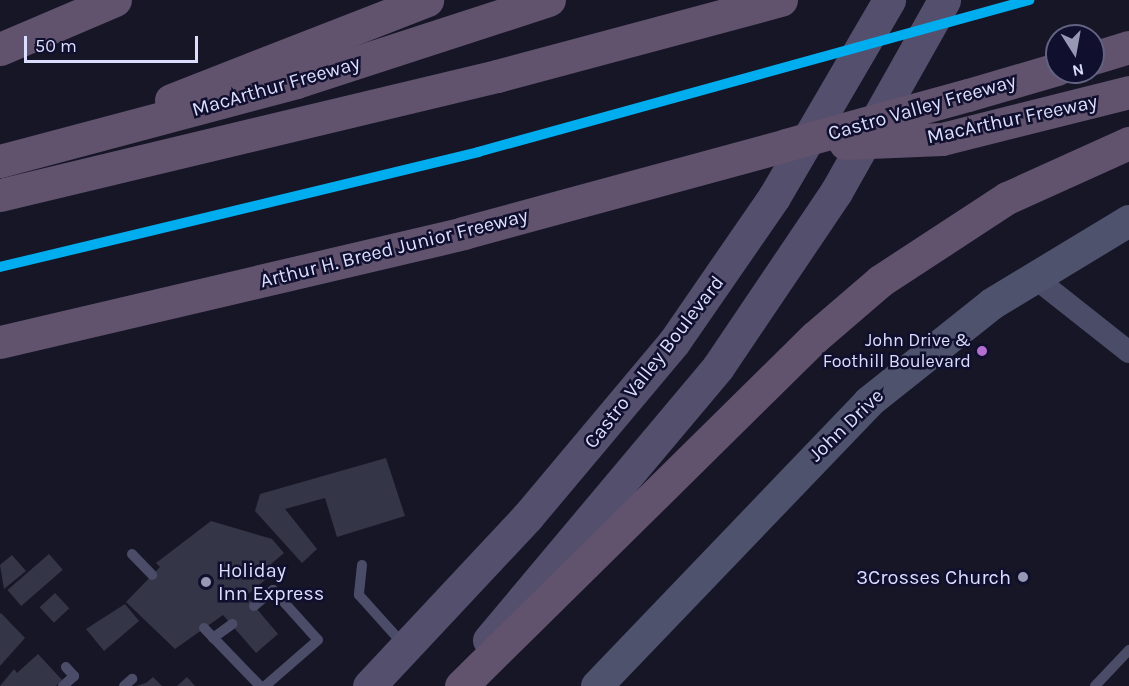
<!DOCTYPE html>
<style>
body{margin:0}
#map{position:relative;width:1129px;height:686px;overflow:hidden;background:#161627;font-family:Karla,sans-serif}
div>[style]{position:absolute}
.building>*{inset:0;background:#353548;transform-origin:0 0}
.service>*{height:10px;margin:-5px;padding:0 5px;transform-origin:5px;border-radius:5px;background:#4b4d68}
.minor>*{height:22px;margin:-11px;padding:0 11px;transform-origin:11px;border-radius:11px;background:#4b4d68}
.secondary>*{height:32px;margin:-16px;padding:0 16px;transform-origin:16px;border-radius:16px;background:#4e526d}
.primary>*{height:33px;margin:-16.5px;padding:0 16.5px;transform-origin:16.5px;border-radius:16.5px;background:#534f6d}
.motorway>*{height:33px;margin:-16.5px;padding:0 16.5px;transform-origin:16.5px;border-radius:16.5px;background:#61526d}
.motorway-bridge>*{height:33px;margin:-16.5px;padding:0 16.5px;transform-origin:16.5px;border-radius:16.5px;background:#61526d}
.metro-1>*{height:10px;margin:-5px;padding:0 5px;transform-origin:5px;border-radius:5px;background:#00aeef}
.dots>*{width:16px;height:16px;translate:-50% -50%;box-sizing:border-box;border:3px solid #100f2e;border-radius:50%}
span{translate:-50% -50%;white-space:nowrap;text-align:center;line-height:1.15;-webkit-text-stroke:5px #100f2e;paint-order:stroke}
.bus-label{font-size:18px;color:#dcdeff}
.right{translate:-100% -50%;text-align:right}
.street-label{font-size:20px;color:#dcdeff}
.poi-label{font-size:20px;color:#dcdeff}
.left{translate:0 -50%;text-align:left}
.north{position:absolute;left:1045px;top:24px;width:60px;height:60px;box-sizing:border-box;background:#100f2e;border:2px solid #626282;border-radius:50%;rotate:169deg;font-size:16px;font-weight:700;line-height:24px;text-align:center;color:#dcdeff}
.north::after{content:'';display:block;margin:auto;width:21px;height:27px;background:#9798b3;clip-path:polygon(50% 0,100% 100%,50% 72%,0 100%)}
.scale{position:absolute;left:24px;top:36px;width:174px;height:27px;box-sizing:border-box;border:3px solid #dcdeff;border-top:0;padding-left:8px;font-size:18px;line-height:21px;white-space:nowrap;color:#dcdeff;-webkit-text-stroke:4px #100f2e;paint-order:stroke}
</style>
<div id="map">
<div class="building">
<i style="clip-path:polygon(386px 458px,405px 516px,337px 537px,325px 498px,285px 509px,317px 549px,302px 563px,255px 511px,260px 494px)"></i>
<i style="clip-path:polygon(211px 521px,272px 539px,284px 553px,271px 564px,277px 570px,246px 596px,278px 634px,256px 653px,223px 615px,175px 649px,126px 602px,160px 567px,156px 563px)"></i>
<i style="left:49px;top:554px;width:21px;height:55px;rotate:49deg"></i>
<i style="clip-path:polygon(12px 555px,26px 571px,4px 589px,0 565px)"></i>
<i style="left:55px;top:593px;width:21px;height:21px;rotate:47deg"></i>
<i style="clip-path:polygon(125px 604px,139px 621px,104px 651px,86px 629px)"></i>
<i style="clip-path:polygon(1px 613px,25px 638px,0 666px,0 614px)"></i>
<i style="clip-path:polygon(38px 654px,62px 680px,56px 686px,0 686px,14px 669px,17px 673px)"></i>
<i style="clip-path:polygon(153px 677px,162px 686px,136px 686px,146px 683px)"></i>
<i style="clip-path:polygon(187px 677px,195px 686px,177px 686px)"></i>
</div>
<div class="service">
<i style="left:132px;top:554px;width:29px;rotate:46deg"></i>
<i style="left:362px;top:565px;width:30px;rotate:96deg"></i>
<i style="left:359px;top:595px;width:67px;rotate:48deg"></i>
<i style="left:254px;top:606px;width:25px;rotate:-40deg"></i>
<i style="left:273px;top:590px;width:67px;rotate:48deg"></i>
<i style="left:318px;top:640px;width:70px;rotate:139deg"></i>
<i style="left:204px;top:628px;width:81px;rotate:46deg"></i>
<i style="left:213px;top:638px;width:24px;rotate:-36deg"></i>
<i style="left:63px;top:686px;width:15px;rotate:-42deg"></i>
<i style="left:74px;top:676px;width:12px;rotate:-132deg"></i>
<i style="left:124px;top:686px;width:11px;rotate:-41deg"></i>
<i style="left:1095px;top:686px;width:50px;rotate:-46.6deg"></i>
</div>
<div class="minor">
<i style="left:1034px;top:277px;width:121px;rotate:38.3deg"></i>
</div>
<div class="secondary">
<i style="left:597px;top:686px;width:393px;rotate:-46.2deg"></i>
<i style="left:869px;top:402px;width:157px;rotate:-38.5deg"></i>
<i style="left:992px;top:304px;width:160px;rotate:-31.2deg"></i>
</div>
<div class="primary">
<i style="left:489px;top:640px;width:356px;rotate:-50deg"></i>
<i style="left:718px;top:367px;width:211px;rotate:-56deg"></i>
<i style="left:836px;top:192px;width:220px;rotate:-60.6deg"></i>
<i style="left:369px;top:686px;width:233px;rotate:-46.9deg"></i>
<i style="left:528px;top:516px;width:227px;rotate:-50deg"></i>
<i style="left:674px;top:342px;width:176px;rotate:-55.4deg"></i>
<i style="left:774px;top:197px;width:228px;rotate:-59.7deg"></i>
</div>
<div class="motorway">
<i style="left:0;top:49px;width:125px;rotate:-23.1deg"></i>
<i style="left:1093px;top:58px;width:38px;rotate:-17deg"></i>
<i style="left:968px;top:95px;width:93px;rotate:-16.3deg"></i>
<i style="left:171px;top:100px;width:275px;rotate:-21.3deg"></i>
<i style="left:942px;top:139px;width:193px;rotate:-14.1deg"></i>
<i style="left:0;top:161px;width:306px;rotate:-14.9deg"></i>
<i style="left:296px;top:82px;width:266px;rotate:-18deg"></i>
<i style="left:0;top:195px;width:511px;rotate:-13.47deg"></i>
<i style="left:497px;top:76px;width:294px;rotate:-15deg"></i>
<i style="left:0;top:342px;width:476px;rotate:-13.2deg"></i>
<i style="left:463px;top:233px;width:335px;rotate:-15.2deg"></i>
<i style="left:461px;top:686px;width:497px;rotate:-44.6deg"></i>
<i style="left:815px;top:337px;width:86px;rotate:-40.7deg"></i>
<i style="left:880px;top:281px;width:152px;rotate:-33.2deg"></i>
<i style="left:1007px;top:198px;width:134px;rotate:-24.3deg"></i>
</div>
<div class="motorway-bridge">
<i style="left:845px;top:143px;width:97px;rotate:-2.4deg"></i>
<i style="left:786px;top:145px;width:189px;rotate:-15.4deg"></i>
</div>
<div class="metro-1">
<i style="left:0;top:267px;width:492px;rotate:-13.5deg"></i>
<i style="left:478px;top:152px;width:572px;rotate:-15.42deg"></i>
</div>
<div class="dots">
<i style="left:982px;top:351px;background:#b36fd0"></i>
<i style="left:1023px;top:577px;background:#9798b3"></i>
<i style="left:206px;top:582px;background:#9798b3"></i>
</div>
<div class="bus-label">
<span class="right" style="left:971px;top:351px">John Drive &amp;<br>Foothill Boulevard</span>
</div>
<div class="street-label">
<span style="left:276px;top:86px;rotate:-16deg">MacArthur Freeway</span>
<span style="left:922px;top:107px;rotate:-16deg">Castro Valley Freeway</span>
<span style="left:1012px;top:119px;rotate:-12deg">MacArthur Freeway</span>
<span style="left:394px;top:248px;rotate:-14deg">Arthur H. Breed Junior Freeway</span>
<span style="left:654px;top:362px;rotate:-52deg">Castro Valley Boulevard</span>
<span style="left:846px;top:425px;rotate:-44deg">John Drive</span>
</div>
<div class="poi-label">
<span class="left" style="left:218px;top:582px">Holiday<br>Inn Express</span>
<span class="right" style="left:1011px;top:577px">3Crosses Church</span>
</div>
<div class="north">N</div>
<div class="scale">50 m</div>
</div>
